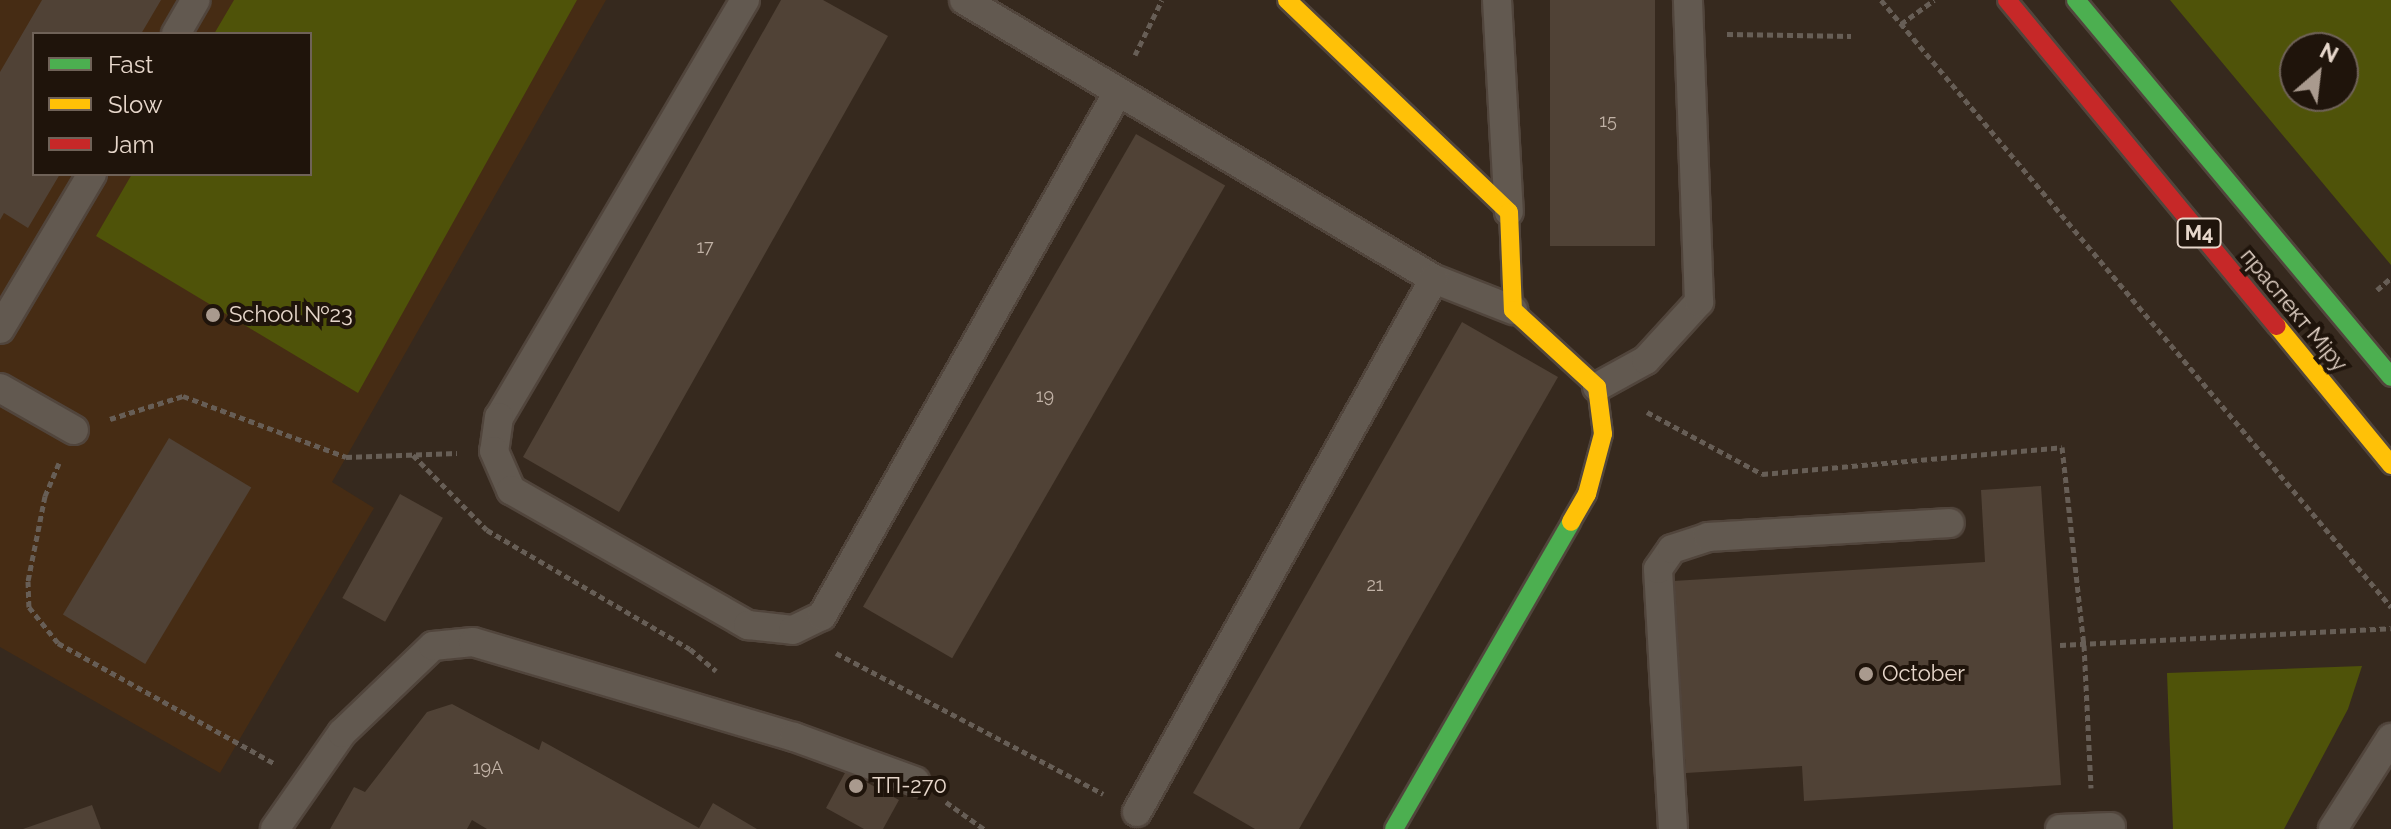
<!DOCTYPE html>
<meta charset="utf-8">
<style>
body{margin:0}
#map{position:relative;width:2391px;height:829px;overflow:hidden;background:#36291e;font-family:Raleway,sans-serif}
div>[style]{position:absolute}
.built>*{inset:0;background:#462c14}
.green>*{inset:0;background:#4f5309}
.building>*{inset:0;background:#504236;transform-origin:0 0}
.path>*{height:5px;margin-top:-2.5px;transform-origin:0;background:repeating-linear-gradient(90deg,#675e56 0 6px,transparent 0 10px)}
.roads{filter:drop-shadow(2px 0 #51453c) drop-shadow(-2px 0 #51453c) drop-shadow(0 2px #51453c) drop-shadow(0 -2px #51453c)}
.lane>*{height:28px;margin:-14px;padding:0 14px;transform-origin:14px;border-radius:14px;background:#625950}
.fast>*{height:18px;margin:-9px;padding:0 9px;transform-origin:9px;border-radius:9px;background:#4caf50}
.slow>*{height:18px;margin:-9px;padding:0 9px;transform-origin:9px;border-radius:9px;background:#ffc107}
.jam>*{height:18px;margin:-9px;padding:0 9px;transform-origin:9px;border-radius:9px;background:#c62828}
.dots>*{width:22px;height:22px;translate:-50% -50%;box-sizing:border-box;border:4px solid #1f140b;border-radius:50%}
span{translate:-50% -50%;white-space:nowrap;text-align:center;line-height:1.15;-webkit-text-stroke:8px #1f140b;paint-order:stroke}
.number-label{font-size:18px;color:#c1b2a6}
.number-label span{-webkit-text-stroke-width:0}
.shield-label span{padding:2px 6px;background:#1f140b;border:2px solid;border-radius:6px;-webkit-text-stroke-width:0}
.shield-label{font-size:20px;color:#e7d7cb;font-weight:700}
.street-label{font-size:22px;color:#e7d7cb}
.poi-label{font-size:22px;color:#e7d7cb}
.left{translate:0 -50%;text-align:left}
.legend{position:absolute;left:32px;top:32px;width:280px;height:144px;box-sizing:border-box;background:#1f140b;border:2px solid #6f6258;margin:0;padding:10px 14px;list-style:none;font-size:24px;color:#e7d7cb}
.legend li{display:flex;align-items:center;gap:16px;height:40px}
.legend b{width:40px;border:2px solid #6f6258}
.north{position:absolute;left:2279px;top:32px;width:80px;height:80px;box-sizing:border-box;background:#1f140b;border:2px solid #6f6258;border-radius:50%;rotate:28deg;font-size:22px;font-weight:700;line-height:32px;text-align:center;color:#e7d7cb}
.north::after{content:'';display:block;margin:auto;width:28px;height:36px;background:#a99a8e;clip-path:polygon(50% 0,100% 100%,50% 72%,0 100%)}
</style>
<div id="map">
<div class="built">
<i style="clip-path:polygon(evenodd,0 0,606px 0,332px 482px,374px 508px,220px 773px,0 647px,0 0,34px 34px,310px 34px,310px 174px,34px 174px,34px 34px)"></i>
</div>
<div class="green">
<i style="clip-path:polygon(234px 0,577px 0,358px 393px,96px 236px,132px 174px,310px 174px,310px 34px,214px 34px)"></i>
<i style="clip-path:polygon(evenodd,2170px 0,2391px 0,2391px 265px,2170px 0,2343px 48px,2343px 96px,2295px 96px,2295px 48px,2343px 48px)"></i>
<i style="clip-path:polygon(2362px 666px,2348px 709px,2284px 829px,2173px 829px,2167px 673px)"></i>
</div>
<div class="building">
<i style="clip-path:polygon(42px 0,161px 0,141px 34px,34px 34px,34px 174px,60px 174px,28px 228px,4px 213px,0 220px,0 72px)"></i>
<i style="clip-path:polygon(781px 0,823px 0,888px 36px,619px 512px,523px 457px)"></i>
<i style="left:1550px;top:0;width:105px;height:246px"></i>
<i style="left:1136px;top:134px;width:103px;height:546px;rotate:30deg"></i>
<i style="clip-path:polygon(1462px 322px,1558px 377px,1299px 829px,1255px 829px,1193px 793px)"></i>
<i style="left:169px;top:438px;width:96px;height:206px;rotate:31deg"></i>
<i style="clip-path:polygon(2041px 486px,2061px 785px,1804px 801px,1802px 766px,1686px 773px,1673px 581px,1985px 562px,1981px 490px)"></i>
<i style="left:400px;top:494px;width:49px;height:119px;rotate:29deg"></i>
<i style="clip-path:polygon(452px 704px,539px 750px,542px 741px,699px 828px,713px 803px,757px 829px,487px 829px,472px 820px,467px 829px,330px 829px,354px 787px,365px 792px,427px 712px)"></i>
<i style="clip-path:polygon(846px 771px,899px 800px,883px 829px,864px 829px,826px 808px)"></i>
<i style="clip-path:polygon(92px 805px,101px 829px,23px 829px)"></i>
</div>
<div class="path">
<i style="left:1881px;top:0;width:793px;rotate:49.96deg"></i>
<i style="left:1901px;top:24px;width:41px;rotate:-36deg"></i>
<i style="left:1727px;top:34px;width:124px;rotate:0.9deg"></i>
<i style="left:1135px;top:55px;width:61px;rotate:-63.9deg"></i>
<i style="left:2377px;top:290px;width:18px;rotate:-41deg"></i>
<i style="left:1647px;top:412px;width:131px;rotate:28.3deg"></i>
<i style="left:1762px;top:474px;width:301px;rotate:-5.1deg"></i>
<i style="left:2062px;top:447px;width:199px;rotate:83.7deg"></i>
<i style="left:2084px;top:645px;width:143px;rotate:87.2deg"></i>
<i style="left:110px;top:419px;width:77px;rotate:-17.5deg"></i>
<i style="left:183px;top:396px;width:174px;rotate:20.5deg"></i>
<i style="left:346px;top:457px;width:111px;rotate:-2.1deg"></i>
<i style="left:413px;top:455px;width:105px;rotate:45.4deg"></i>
<i style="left:487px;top:530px;width:235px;rotate:30.4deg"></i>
<i style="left:690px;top:649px;width:34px;rotate:40deg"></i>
<i style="left:59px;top:463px;width:36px;rotate:113deg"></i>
<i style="left:45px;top:496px;width:87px;rotate:101.3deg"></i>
<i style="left:28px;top:581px;width:26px;rotate:88deg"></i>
<i style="left:29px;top:607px;width:46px;rotate:51.1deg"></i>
<i style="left:58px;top:643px;width:247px;rotate:29.1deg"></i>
<i style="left:2060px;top:645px;width:331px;rotate:-2.9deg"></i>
<i style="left:836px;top:653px;width:302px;rotate:27.8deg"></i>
<i style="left:946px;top:802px;width:47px;rotate:35.4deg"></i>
</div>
<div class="roads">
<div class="lane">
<i style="left:745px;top:0;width:484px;rotate:120.5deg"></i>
<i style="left:499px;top:417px;width:34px;rotate:98deg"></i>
<i style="left:494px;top:451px;width:43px;rotate:66.4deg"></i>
<i style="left:511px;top:490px;width:273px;rotate:29.7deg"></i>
<i style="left:748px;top:625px;width:45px;rotate:6.3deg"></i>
<i style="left:793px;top:630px;width:32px;rotate:-26deg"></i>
<i style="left:822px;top:616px;width:602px;rotate:-60.54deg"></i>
<i style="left:964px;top:0;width:547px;rotate:30.69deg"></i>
<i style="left:1434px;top:279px;width:85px;rotate:21.4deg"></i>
<i style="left:1497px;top:0;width:212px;rotate:86.8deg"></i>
<i style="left:176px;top:34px;width:39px;rotate:-60deg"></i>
<i style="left:0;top:329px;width:180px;rotate:-59.3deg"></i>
<i style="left:1597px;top:387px;width:56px;rotate:-28.9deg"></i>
<i style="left:1646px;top:360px;width:79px;rotate:-47.6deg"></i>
<i style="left:1699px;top:302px;width:302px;rotate:-92.1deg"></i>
<i style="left:0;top:388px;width:85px;rotate:29.6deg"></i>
<i style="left:1137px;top:812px;width:610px;rotate:-60.87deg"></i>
<i style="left:275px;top:829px;width:117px;rotate:-55.1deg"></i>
<i style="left:342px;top:733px;width:126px;rotate:-43.7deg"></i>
<i style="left:433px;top:646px;width:40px;rotate:-5.7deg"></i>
<i style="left:473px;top:642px;width:335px;rotate:16.5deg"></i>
<i style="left:794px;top:737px;width:129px;rotate:20deg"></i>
<i style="left:1673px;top:829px;width:260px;rotate:-93.3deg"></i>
<i style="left:1658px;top:569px;width:24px;rotate:-55deg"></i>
<i style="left:1672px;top:549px;width:38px;rotate:-18deg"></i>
<i style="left:1708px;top:537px;width:242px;rotate:-3.3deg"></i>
<i style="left:2060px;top:829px;width:51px;rotate:-2.2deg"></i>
<i style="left:2333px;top:829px;width:108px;rotate:-57.5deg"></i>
</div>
<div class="fast">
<i style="left:2076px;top:0;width:491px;rotate:50.1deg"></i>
<i style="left:1394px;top:829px;width:354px;rotate:-60deg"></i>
</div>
<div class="slow">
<i style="left:1287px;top:0;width:307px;rotate:43.7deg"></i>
<i style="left:1509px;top:212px;width:98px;rotate:87.7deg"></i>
<i style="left:1513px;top:310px;width:114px;rotate:42.5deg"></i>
<i style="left:1597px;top:387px;width:47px;rotate:82.7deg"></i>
<i style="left:1603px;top:434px;width:62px;rotate:104.9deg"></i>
<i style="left:1587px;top:494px;width:32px;rotate:120deg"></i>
<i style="left:2277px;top:326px;width:180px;rotate:50.6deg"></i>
</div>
<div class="jam">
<i style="left:2007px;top:0;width:423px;rotate:50.4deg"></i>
</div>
</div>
<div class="dots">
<i style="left:213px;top:315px;background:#a99a8e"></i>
<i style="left:1866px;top:674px;background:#a99a8e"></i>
<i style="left:856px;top:786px;background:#a99a8e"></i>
</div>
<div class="number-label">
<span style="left:1608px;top:121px">15</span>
<span style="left:705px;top:247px">17</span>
<span style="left:1045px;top:396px">19</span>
<span style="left:1375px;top:585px">21</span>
<span style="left:488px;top:768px">19А</span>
</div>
<div class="shield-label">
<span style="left:2199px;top:233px">М4</span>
</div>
<div class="street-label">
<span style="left:2294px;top:310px;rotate:50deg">праспект Міру</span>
</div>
<div class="poi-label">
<span class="left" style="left:229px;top:315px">School №23</span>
<span class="left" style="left:1882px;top:674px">October</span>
<span class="left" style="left:872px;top:786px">ТП-270</span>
</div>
<ul class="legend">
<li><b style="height:10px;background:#4caf50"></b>Fast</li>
<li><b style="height:10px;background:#ffc107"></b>Slow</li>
<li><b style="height:10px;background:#c62828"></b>Jam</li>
</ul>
<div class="north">N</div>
</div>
